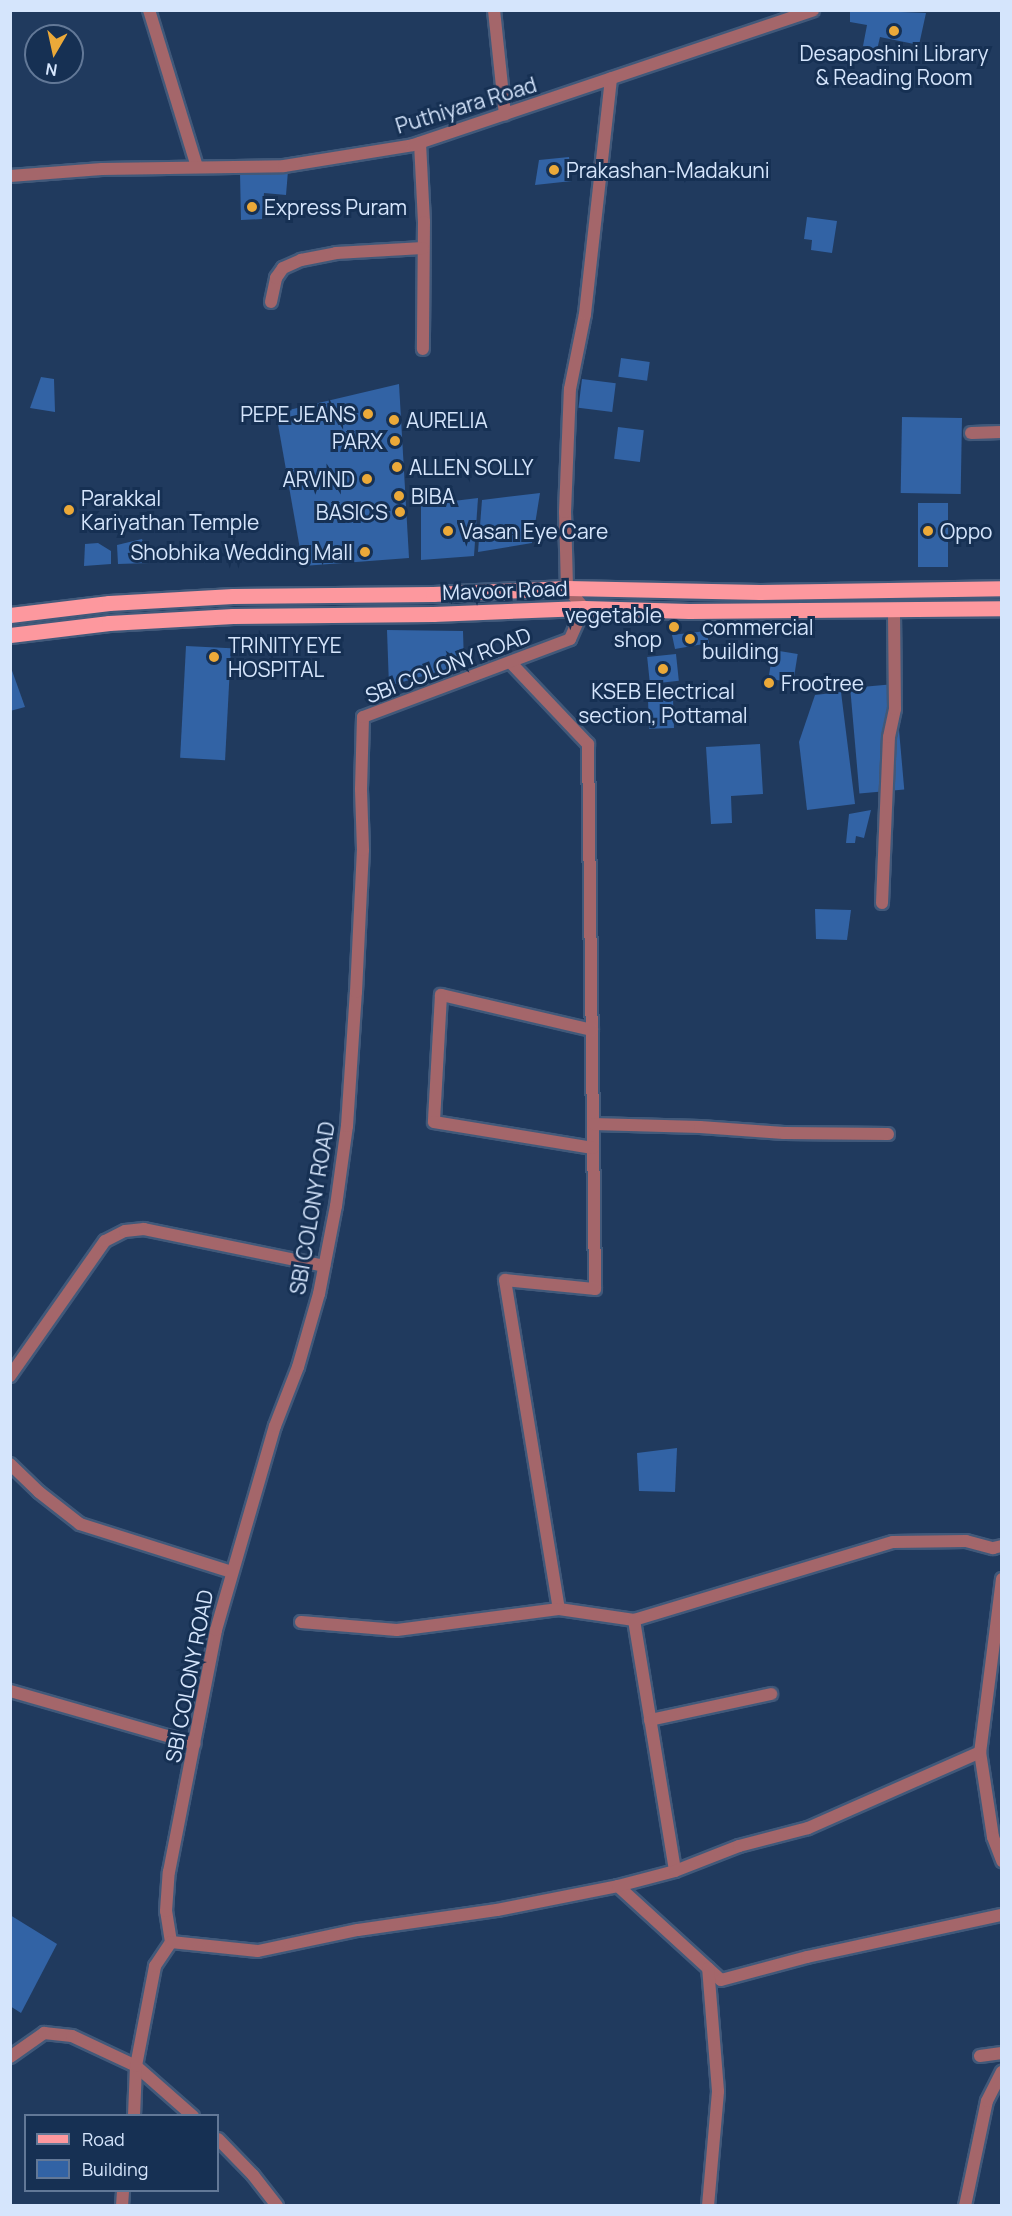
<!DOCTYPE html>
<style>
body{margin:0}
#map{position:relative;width:1012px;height:2216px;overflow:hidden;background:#203a5e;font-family:Manrope,sans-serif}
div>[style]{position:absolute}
.building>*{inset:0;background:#3263a5;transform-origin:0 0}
.roads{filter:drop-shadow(2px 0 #41597a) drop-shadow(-2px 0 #41597a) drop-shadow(0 2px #41597a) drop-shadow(0 -2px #41597a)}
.minor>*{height:12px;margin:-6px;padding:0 6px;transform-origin:6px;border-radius:6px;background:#a4666a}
.tertiary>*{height:12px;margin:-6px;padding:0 6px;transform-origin:6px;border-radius:6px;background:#a4666a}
.primary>*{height:15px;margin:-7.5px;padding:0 7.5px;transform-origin:7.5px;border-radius:7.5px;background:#fd989e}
.dots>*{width:16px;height:16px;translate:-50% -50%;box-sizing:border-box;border:3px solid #163053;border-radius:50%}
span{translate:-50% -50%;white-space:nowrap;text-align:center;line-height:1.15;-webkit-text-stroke:6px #163053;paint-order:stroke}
.poi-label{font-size:21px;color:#d5e5fc}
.left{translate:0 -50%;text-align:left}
.right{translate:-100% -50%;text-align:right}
.street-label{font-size:21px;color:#d5e5fc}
.frame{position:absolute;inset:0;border:12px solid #d5e5fc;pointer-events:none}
.legend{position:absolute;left:24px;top:2114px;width:195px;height:78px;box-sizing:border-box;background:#163053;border:2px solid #627897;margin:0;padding:8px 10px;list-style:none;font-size:18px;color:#d5e5fc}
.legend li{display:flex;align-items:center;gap:12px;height:30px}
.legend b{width:30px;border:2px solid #627897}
.north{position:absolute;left:24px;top:24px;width:60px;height:60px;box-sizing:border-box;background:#163053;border:2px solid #627897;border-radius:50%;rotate:189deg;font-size:16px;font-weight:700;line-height:24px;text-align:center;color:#d5e5fc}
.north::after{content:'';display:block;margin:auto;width:21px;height:27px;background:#eba939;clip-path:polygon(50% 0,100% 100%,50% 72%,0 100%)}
</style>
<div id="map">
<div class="building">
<i style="clip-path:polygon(850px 10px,926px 13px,919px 45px,880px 37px,877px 50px,863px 46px,867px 25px,850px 22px)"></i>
<i style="clip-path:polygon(569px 157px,572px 181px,535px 185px,539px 160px)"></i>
<i style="clip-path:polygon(288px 171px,286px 195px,264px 193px,262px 219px,241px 220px,240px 173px)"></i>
<i style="clip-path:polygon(807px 217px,837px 221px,832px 253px,811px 250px,812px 240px,804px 239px)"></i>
<i style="left:621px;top:358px;width:29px;height:19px;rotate:8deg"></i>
<i style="clip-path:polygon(41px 377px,54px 379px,55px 412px,30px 408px)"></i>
<i style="left:582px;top:379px;width:34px;height:29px;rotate:7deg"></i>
<i style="clip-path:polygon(399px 384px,409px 558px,303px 566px,276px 413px)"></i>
<i style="left:902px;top:417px;width:60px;height:76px;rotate:1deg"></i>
<i style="left:618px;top:427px;width:26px;height:32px;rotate:7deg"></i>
<i style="clip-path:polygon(540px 493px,532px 543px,478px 552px,482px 500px)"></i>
<i style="clip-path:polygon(478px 498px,474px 556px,421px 560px,421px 505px)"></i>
<i style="left:918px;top:503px;width:30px;height:64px"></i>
<i style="clip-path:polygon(142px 539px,149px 563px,118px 564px,117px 545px)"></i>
<i style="clip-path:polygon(98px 543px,111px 551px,111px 564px,84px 566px,85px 544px)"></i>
<i style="clip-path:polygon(387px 630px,463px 631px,464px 664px,389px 686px)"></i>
<i style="clip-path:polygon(706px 631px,709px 643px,675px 649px,672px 635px)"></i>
<i style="left:186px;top:646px;width:45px;height:112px;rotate:3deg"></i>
<i style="left:773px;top:650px;width:25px;height:29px;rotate:9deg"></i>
<i style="left:676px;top:654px;width:27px;height:29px;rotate:84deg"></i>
<i style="clip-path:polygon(10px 665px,25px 707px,10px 711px)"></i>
<i style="left:895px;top:684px;width:106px;height:45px;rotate:85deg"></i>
<i style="clip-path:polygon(841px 692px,855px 804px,807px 810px,799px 742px,815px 695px)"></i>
<i style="left:673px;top:699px;width:29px;height:25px;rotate:88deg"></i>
<i style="clip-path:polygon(760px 744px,763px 794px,731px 796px,732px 823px,711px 824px,706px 747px)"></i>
<i style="clip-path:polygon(871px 810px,864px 838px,856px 836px,855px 843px,846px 843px,849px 814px)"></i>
<i style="clip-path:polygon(815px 909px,851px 910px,847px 940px,816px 939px)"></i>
<i style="clip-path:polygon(677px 1448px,675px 1492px,639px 1491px,637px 1453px)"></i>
<i style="clip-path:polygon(10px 1915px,57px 1944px,21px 2013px,10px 2006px)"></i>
</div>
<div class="roads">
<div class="minor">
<i style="left:149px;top:10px;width:164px;rotate:73deg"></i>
<i style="left:494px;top:10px;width:105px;rotate:84deg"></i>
<i style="left:420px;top:143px;width:79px;rotate:87.1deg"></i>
<i style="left:424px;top:222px;width:127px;rotate:90.5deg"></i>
<i style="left:271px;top:302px;width:25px;rotate:-78deg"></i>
<i style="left:276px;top:278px;width:12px;rotate:-55deg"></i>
<i style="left:283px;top:268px;width:20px;rotate:-24deg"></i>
<i style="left:301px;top:260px;width:36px;rotate:-11deg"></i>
<i style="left:336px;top:253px;width:87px;rotate:-3.3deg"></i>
<i style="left:971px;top:433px;width:31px;rotate:-2deg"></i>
<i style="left:511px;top:663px;width:112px;rotate:46.5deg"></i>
<i style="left:588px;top:744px;width:545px;rotate:89.26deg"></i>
<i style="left:595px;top:1289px;width:90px;rotate:-174.3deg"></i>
<i style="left:505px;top:1280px;width:333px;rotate:80.7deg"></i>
<i style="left:559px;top:1609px;width:76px;rotate:8.3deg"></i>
<i style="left:634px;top:1620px;width:270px;rotate:-16.8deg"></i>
<i style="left:893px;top:1542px;width:73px;rotate:-0.8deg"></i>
<i style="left:966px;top:1541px;width:28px;rotate:15deg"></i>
<i style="left:993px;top:1548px;width:9px;rotate:-13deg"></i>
<i style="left:882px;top:903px;width:166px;rotate:-87.6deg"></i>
<i style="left:889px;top:737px;width:29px;rotate:-78deg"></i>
<i style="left:895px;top:709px;width:99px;rotate:-90.6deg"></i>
<i style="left:592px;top:1030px;width:155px;rotate:-166.9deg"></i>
<i style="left:441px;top:995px;width:127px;rotate:93.2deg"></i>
<i style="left:434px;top:1122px;width:161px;rotate:9.3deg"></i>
<i style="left:593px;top:1124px;width:107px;rotate:1.6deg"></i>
<i style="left:700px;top:1127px;width:84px;rotate:4.1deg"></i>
<i style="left:784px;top:1133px;width:104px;rotate:0.6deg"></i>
<i style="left:10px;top:1376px;width:165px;rotate:-54.9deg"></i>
<i style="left:105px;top:1241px;width:22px;rotate:-27deg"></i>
<i style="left:125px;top:1231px;width:19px;rotate:-6deg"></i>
<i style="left:144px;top:1229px;width:184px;rotate:11.6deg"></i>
<i style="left:10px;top:1464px;width:40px;rotate:44deg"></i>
<i style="left:39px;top:1492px;width:52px;rotate:38deg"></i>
<i style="left:80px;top:1524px;width:158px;rotate:17.6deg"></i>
<i style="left:1002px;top:1579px;width:174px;rotate:97.2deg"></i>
<i style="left:980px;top:1752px;width:86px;rotate:81.3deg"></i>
<i style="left:993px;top:1837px;width:26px;rotate:69deg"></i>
<i style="left:634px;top:1620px;width:254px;rotate:80.7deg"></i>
<i style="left:301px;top:1622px;width:96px;rotate:4.8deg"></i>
<i style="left:397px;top:1630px;width:163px;rotate:-7.4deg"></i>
<i style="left:10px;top:1691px;width:192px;rotate:16deg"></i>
<i style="left:650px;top:1720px;width:124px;rotate:-12.1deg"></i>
<i style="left:618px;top:1886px;width:139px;rotate:42.4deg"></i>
<i style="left:721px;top:1980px;width:89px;rotate:-15deg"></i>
<i style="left:807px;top:1957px;width:199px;rotate:-12.2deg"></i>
<i style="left:171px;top:1942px;width:31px;rotate:-99deg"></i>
<i style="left:166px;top:1911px;width:39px;rotate:-86deg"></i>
<i style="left:169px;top:1872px;width:247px;rotate:-79deg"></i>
<i style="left:216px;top:1630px;width:212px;rotate:-73.9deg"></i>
<i style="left:275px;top:1426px;width:63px;rotate:-68.7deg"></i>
<i style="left:298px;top:1367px;width:76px;rotate:-74deg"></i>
<i style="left:319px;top:1294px;width:90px;rotate:-79.1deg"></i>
<i style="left:336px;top:1206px;width:81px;rotate:-82.2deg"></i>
<i style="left:347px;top:1126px;width:134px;rotate:-86.2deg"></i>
<i style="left:356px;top:992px;width:142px;rotate:-87.2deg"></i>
<i style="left:363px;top:850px;width:61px;rotate:-91.9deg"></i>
<i style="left:361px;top:789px;width:72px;rotate:-88.4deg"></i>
<i style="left:363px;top:717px;width:221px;rotate:-20.6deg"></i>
<i style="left:570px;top:639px;width:34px;rotate:-66deg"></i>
<i style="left:584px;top:608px;width:26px;rotate:-130deg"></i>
<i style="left:567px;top:588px;width:76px;rotate:-91.5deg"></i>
<i style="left:565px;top:512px;width:123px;rotate:-87.7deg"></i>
<i style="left:570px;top:389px;width:76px;rotate:-78.7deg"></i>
<i style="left:585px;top:314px;width:237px;rotate:-83.7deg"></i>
<i style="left:980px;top:2056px;width:22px;rotate:-8deg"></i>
<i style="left:10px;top:2057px;width:42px;rotate:-35.2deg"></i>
<i style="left:44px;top:2033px;width:28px;rotate:6deg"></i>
<i style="left:72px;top:2036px;width:71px;rotate:25.1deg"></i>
<i style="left:136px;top:2066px;width:76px;rotate:41.3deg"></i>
<i style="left:134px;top:2116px;width:50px;rotate:-87.7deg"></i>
<i style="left:136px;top:2066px;width:102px;rotate:-79.2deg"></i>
<i style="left:155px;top:1966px;width:29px;rotate:-56deg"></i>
<i style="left:171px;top:1942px;width:87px;rotate:5.9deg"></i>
<i style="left:258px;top:1951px;width:102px;rotate:-11.9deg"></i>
<i style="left:358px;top:1930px;width:140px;rotate:-8.2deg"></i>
<i style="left:497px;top:1910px;width:123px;rotate:-11.2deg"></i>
<i style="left:618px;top:1886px;width:59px;rotate:-14.7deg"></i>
<i style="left:675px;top:1871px;width:69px;rotate:-21.3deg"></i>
<i style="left:739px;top:1846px;width:71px;rotate:-14.6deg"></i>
<i style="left:808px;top:1828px;width:188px;rotate:-23.8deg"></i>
<i style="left:218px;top:2139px;width:50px;rotate:45.8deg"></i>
<i style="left:253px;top:2175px;width:39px;rotate:52deg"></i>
<i style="left:122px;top:2206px;width:16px;rotate:-86deg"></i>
<i style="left:708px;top:2206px;width:115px;rotate:-85deg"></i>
<i style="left:718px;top:2091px;width:123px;rotate:-94.6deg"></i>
<i style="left:965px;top:2206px;width:107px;rotate:-78.2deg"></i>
<i style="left:987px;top:2101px;width:33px;rotate:-63deg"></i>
</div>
<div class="tertiary">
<i style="left:10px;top:176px;width:92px;rotate:-4.4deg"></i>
<i style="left:102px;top:169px;width:182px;rotate:-0.9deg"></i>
<i style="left:284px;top:166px;width:131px;rotate:-9.2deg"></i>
<i style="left:413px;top:145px;width:422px;rotate:-18.6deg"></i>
</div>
<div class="primary">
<i style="left:10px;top:615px;width:100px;rotate:-6.9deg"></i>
<i style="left:109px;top:603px;width:124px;rotate:-3.2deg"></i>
<i style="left:233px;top:596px;width:200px;rotate:-0.6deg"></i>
<i style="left:433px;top:594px;width:134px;rotate:-2.6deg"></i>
<i style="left:567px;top:588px;width:193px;rotate:1.2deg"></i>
<i style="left:760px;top:592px;width:242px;rotate:-0.9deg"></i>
<i style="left:10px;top:635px;width:100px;rotate:-6.9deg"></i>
<i style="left:109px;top:623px;width:124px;rotate:-3.2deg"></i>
<i style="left:233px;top:616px;width:200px;rotate:-0.6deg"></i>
<i style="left:433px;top:614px;width:151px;rotate:-2.3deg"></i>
<i style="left:584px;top:608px;width:105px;rotate:1.6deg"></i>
<i style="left:689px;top:611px;width:313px;rotate:-0.5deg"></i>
</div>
</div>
<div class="dots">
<i style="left:894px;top:31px;background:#eba939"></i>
<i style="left:554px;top:170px;background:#eba939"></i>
<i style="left:252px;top:207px;background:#eba939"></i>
<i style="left:368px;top:414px;background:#eba939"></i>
<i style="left:394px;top:420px;background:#eba939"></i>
<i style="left:395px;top:441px;background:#eba939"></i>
<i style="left:397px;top:467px;background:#eba939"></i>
<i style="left:367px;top:479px;background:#eba939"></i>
<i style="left:399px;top:496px;background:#eba939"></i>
<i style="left:69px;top:510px;background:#eba939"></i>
<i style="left:400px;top:512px;background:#eba939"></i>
<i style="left:448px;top:531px;background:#eba939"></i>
<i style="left:928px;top:531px;background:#eba939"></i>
<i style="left:365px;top:552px;background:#eba939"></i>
<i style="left:674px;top:627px;background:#eba939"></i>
<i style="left:690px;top:639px;background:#eba939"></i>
<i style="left:214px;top:657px;background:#eba939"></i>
<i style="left:663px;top:669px;background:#eba939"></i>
<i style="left:769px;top:683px;background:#eba939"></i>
</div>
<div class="poi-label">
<span style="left:894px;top:65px">Desaposhini Library<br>&amp; Reading Room</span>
<span class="left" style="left:566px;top:170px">Prakashan-Madakuni</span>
<span class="left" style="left:264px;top:207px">Express Puram</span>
<span class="right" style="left:356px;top:414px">PEPE JEANS</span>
<span class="left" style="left:406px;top:420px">AURELIA</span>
<span class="right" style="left:383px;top:441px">PARX</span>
<span class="left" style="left:409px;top:467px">ALLEN SOLLY</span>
<span class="right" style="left:355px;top:479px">ARVIND</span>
<span class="left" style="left:411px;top:496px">BIBA</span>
<span class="left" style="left:81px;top:510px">Parakkal<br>Kariyathan Temple</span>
<span class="right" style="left:388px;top:512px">BASICS</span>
<span class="left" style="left:460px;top:531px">Vasan Eye Care</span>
<span class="left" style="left:940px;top:531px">Oppo</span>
<span class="right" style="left:353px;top:552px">Shobhika Wedding Mall</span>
<span class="right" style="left:662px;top:627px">vegetable<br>shop</span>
<span class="left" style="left:702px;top:639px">commercial<br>building</span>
<span class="left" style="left:228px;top:657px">TRINITY EYE<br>HOSPITAL</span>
<span class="left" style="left:781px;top:683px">Frootree</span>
<span style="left:663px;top:703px">KSEB Electrical<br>section, Pottamal</span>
</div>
<div class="street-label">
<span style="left:466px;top:105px;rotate:-17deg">Puthiyara Road</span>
<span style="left:505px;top:590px;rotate:-2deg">Mavoor Road</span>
<span style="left:448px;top:665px;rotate:-21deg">SBI COLONY ROAD</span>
<span style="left:312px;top:1208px;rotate:-80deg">SBI COLONY ROAD</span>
<span style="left:189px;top:1676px;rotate:-79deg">SBI COLONY ROAD</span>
</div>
<div class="frame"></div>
<ul class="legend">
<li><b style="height:8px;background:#fd989e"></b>Road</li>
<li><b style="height:16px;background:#3263a5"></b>Building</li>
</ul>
<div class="north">N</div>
</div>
